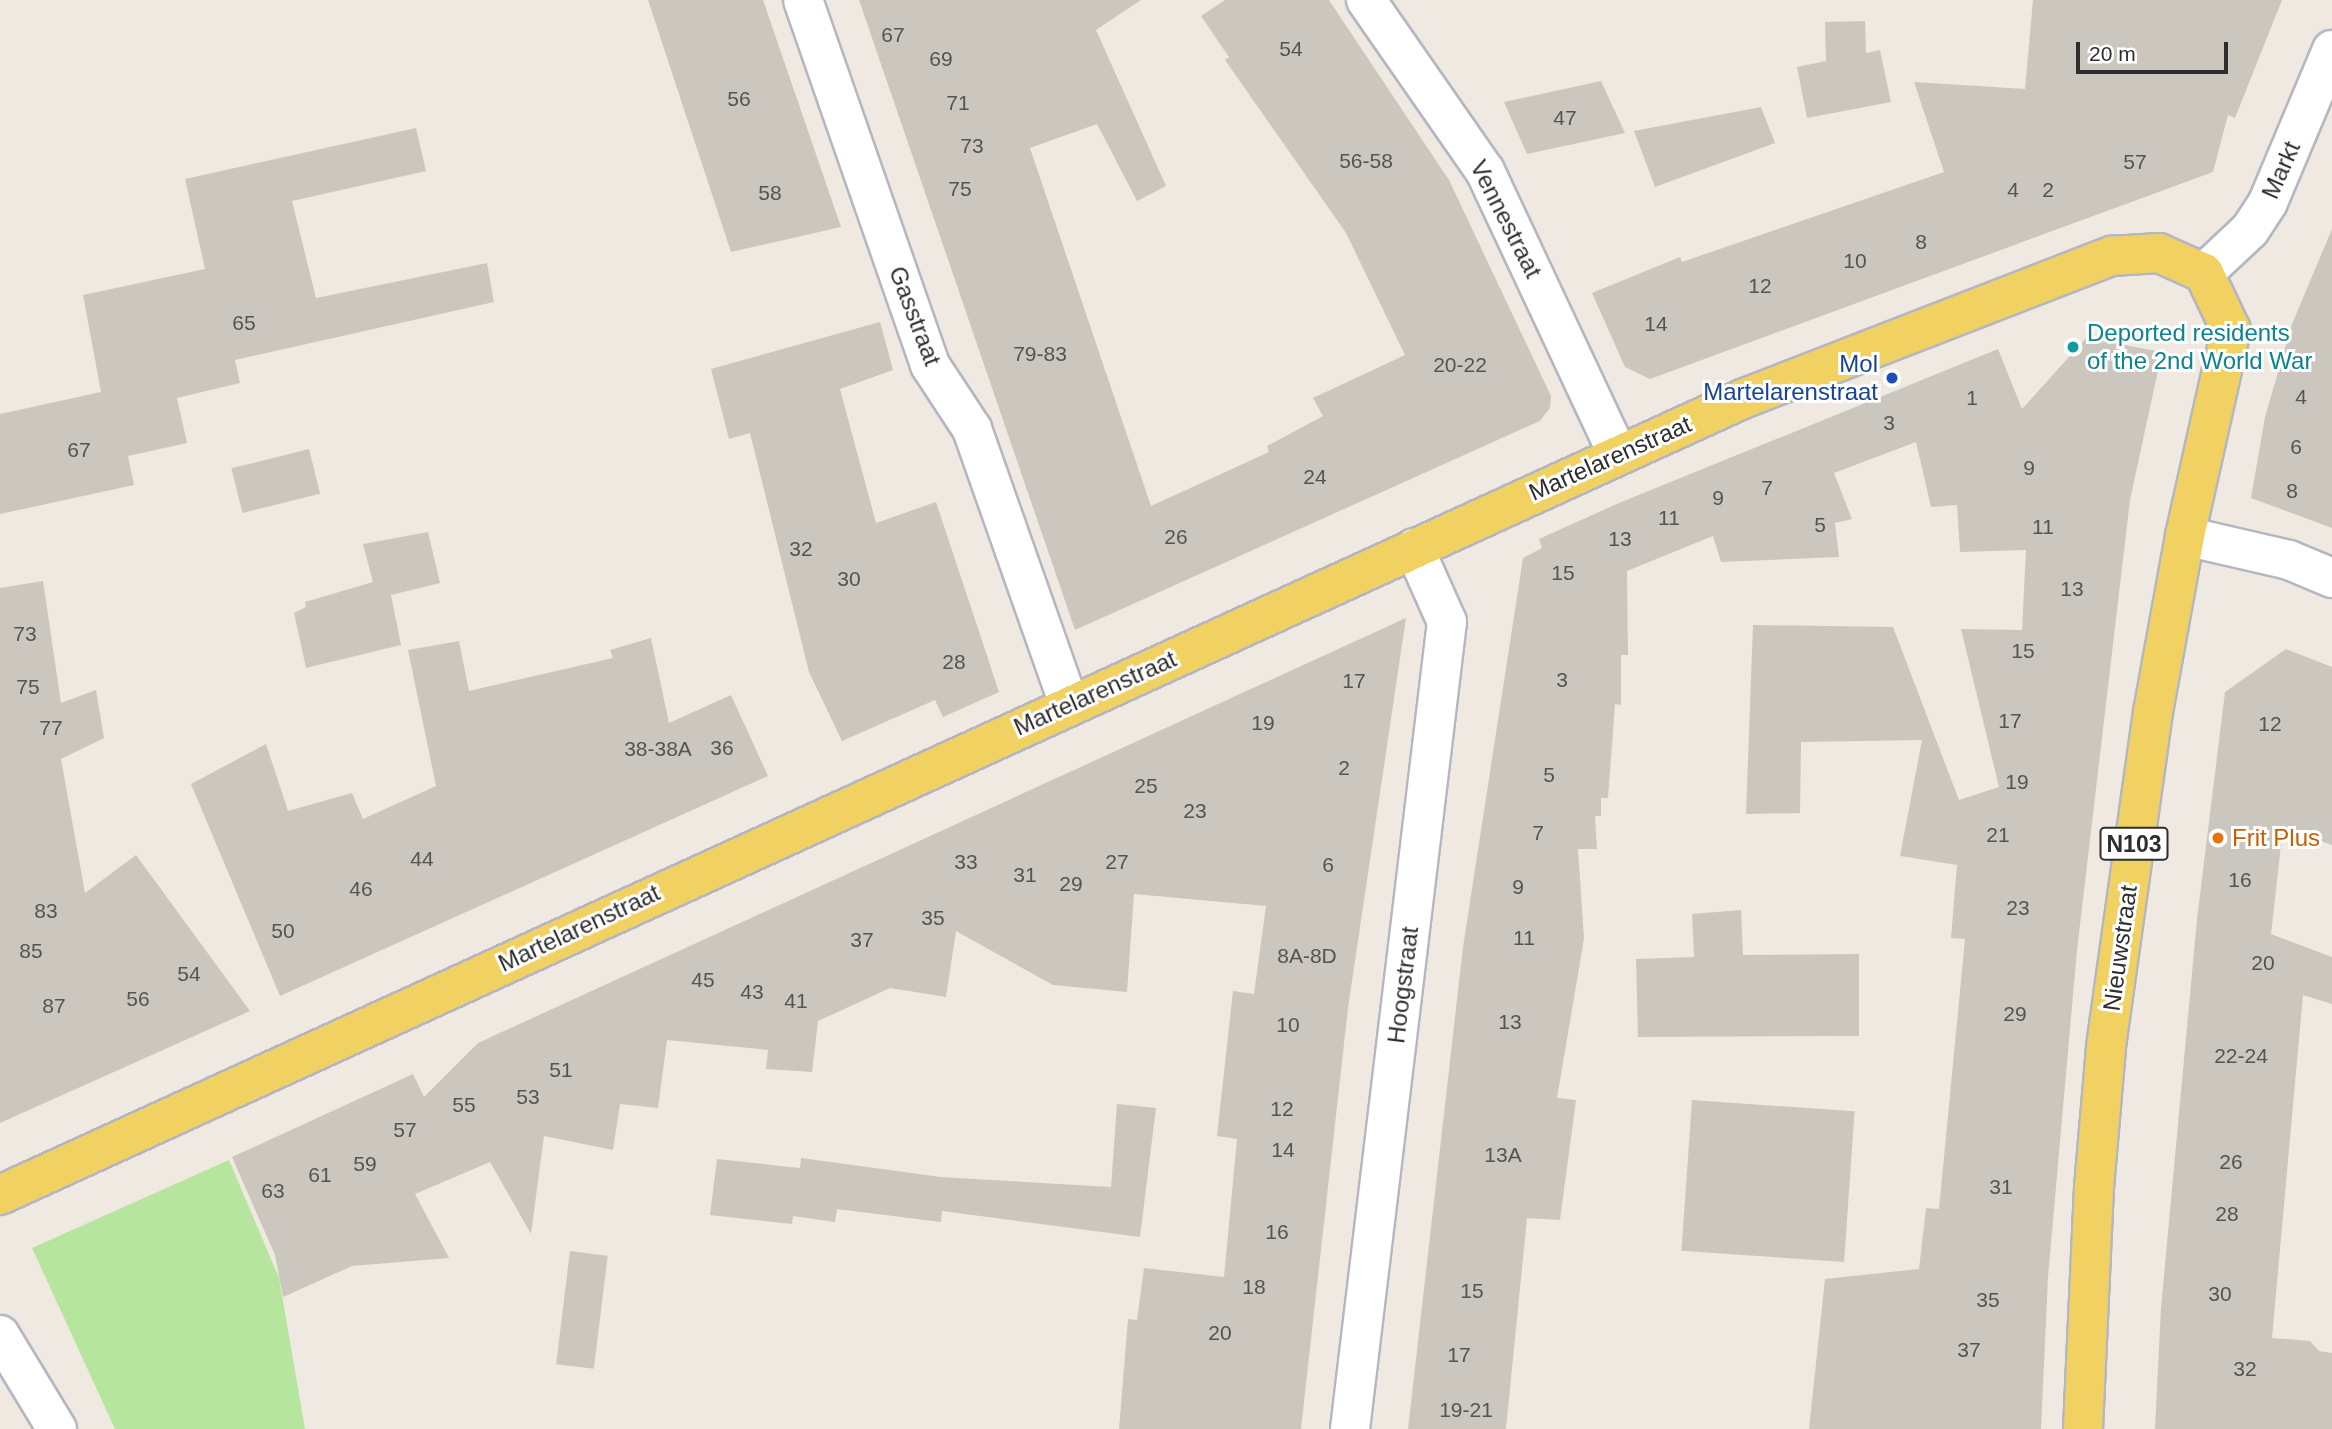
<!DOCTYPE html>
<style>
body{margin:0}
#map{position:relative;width:2332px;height:1429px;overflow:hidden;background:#efe9e1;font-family:Helvetica,sans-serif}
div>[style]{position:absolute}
.green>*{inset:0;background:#b6e59e}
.building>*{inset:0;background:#cbc7bf;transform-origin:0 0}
.roads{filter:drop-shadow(2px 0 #b4b7c1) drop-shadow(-2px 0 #b4b7c1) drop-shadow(0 2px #b4b7c1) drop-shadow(0 -2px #b4b7c1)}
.minor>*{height:38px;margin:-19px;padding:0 19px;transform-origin:19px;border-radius:19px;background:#fff}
.tertiary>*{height:38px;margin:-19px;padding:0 19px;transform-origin:19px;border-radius:19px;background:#fff}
.primary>*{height:38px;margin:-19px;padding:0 19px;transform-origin:19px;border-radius:19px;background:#f2d163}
.dots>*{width:19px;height:19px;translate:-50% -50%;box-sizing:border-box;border:4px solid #fff;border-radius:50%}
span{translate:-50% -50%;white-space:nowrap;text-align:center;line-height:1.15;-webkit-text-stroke:6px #fff;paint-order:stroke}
.number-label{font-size:21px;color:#555452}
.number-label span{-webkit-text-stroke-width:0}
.shield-label span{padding:2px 5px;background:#fff;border:2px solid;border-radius:5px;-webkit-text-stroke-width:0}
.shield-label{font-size:23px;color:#2e2e2e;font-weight:700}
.street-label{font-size:24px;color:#2e2e2e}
.culture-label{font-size:24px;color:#0d838f}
.left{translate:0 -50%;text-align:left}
.transit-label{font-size:24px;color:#164399}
.right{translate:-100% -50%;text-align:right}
.food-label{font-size:24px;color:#c56008}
.scale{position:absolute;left:2076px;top:42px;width:152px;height:32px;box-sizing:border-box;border:4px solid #2e2e2e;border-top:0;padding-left:9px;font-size:21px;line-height:24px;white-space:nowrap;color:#2e2e2e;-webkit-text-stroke:5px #fff;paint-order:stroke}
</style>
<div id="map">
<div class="green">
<i style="clip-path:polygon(229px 1160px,279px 1278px,305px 1429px,115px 1429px,32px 1248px)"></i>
</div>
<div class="building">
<i style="clip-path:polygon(648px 0,763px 0,841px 227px,731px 252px)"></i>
<i style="clip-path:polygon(859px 0,1141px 0,1096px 30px,1166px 186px,1137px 201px,1097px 124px,1030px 148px,1151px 506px,1269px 452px,1267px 446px,1323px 416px,1313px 398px,1405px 355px,1346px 233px,1225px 60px,1229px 57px,1201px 16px,1225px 0,1329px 0,1449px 180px,1551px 396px,1550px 408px,1540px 421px,1075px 630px)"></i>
<i style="clip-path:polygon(2033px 0,2282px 0,2235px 118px,2228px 115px,2213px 172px,1650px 379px,1625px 367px,1592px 293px,1680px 257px,1682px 262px,1944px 172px,1914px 82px,2025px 89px)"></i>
<i style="clip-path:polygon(1865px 21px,1866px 53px,1880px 50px,1891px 102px,1807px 118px,1797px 67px,1826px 61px,1825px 22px)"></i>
<i style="clip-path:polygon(1601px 81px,1625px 133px,1527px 154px,1504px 102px)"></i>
<i style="clip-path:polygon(1761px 107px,1775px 143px,1655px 187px,1634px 131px)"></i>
<i style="clip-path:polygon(416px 128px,426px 171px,292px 201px,316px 298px,487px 263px,494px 302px,235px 360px,240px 383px,177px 398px,187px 443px,128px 456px,134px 485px,0 514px,0 414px,101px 392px,83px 295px,205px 269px,185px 179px)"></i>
<i style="clip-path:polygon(2332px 229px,2332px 528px,2251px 498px,2265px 417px,2292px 324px)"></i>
<i style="clip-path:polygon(880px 322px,893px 370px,840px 389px,876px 523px,936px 502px,999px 692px,943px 717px,935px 700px,842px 741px,809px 672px,750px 433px,729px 439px,711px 369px)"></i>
<i style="clip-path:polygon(2086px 338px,2162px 352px,2130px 500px,2077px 950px,2048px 1277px,2041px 1429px,1809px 1429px,1825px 1279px,1919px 1269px,1926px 1208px,1939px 1209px,1965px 939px,1951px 938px,1957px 865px,1900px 856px,1922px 740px,1801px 742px,1800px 813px,1746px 814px,1753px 625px,1893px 627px,1959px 800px,1999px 787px,1961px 629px,2022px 630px,2026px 550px,1960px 552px,1957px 505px,1931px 507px,1916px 442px,1834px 473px,1852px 519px,1835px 523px,1839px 557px,1721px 562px,1713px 536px,1627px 571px,1628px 655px,1621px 655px,1621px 705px,1615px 704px,1608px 798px,1601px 798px,1601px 816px,1595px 816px,1597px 849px,1578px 849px,1584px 939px,1557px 1098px,1576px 1100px,1560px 1220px,1527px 1218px,1506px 1429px,1408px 1429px,1463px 947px,1523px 558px,1542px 548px,1539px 539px,1619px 503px,1998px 349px,2022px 409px)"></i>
<i style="left:309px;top:449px;width:46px;height:80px;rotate:76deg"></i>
<i style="clip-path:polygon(428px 532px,440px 583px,391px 595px,401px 645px,306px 668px,294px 613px,306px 607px,305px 602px,373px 582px,363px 544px)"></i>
<i style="clip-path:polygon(43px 581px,61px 703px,96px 690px,104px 738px,61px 759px,85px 893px,136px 855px,250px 1011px,0 1123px,0 588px)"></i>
<i style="clip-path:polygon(1406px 618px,1348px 1008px,1301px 1429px,1119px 1429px,1128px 1319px,1137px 1320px,1144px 1268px,1224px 1277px,1237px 1139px,1217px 1136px,1233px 991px,1254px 994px,1266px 906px,1134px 894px,1127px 992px,1053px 985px,956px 931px,946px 997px,890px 988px,818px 1021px,812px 1072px,766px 1069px,768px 1050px,667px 1040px,658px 1108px,620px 1104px,613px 1150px,544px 1136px,531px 1234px,490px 1162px,415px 1194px,449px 1258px,352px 1266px,283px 1297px,275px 1255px,232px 1157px,413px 1074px,424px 1097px,478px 1043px)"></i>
<i style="clip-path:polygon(651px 638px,669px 723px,731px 695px,768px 776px,280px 996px,191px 784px,266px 744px,288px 811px,352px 793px,363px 819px,436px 786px,408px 650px,459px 641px,469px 691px,613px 658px,610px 650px)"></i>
<i style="clip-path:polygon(2286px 649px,2332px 667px,2332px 845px,2283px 827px,2271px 934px,2332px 957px,2332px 1004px,2303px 995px,2272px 1338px,2310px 1341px,2319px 1351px,2332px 1353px,2332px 1429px,2155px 1429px,2161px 1308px,2197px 919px,2225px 692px)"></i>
<i style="clip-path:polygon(1741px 910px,1743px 955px,1859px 954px,1859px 1036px,1638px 1037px,1636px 959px,1694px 957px,1692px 914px)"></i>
<i style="left:1692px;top:1100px;width:163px;height:151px;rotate:4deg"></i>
<i style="clip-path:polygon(1117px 1104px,1156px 1108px,1140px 1237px,942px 1211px,941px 1222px,837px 1209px,835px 1222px,793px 1216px,792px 1224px,710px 1215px,717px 1159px,800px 1168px,801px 1158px,941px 1177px,1111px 1187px)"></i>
<i style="left:570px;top:1251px;width:38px;height:114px;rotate:7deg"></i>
</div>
<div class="roads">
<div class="minor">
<i style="left:803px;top:0;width:386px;rotate:70.8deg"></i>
<i style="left:930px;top:365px;width:77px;rotate:56.7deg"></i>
<i style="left:972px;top:429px;width:293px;rotate:70.6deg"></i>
<i style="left:1366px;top:0;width:208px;rotate:55.2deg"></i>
<i style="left:1485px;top:171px;width:314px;rotate:64.9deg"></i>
<i style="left:2185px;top:536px;width:107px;rotate:13deg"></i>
<i style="left:2289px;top:560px;width:47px;rotate:22.7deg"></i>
<i style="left:0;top:1335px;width:110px;rotate:58.8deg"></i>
<i style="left:1350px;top:1429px;width:813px;rotate:-83.15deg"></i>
<i style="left:1447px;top:622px;width:81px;rotate:-114deg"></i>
</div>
<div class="tertiary">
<i style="left:2204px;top:273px;width:63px;rotate:-43.1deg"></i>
<i style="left:2250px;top:230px;width:33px;rotate:-57deg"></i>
<i style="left:2268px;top:202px;width:165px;rotate:-67.2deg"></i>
</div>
<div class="primary">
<i style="left:0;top:1195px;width:1918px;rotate:-24.55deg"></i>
<i style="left:1745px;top:398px;width:394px;rotate:-21.2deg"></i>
<i style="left:2112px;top:256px;width:47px;rotate:-3.7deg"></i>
<i style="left:2159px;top:253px;width:49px;rotate:24deg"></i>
<i style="left:2204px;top:273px;width:63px;rotate:64.7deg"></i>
<i style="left:2231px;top:330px;width:211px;rotate:102.6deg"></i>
<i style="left:2185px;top:536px;width:179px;rotate:100.3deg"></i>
<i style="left:2153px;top:712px;width:339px;rotate:98deg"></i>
<i style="left:2106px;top:1048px;width:140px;rotate:94.9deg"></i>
<i style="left:2094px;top:1187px;width:242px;rotate:92.6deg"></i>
</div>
</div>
<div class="dots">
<i style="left:2073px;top:347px;background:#0f9aa8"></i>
<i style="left:1892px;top:378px;background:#1a4fb4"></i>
<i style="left:2218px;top:838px;background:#e8710a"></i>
</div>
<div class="number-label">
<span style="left:893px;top:35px">67</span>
<span style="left:1291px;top:49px">54</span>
<span style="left:941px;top:59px">69</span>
<span style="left:739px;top:99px">56</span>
<span style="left:958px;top:103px">71</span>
<span style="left:1565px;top:118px">47</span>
<span style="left:972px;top:146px">73</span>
<span style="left:1366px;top:161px">56-58</span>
<span style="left:2135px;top:162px">57</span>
<span style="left:960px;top:189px">75</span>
<span style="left:2013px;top:190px">4</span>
<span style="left:2048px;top:190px">2</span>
<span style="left:770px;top:193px">58</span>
<span style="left:1921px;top:242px">8</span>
<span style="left:1855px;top:261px">10</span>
<span style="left:1760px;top:286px">12</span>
<span style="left:244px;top:323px">65</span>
<span style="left:1656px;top:324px">14</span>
<span style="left:1040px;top:354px">79-83</span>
<span style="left:1460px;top:365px">20-22</span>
<span style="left:2301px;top:397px">4</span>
<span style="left:1972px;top:398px">1</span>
<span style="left:1889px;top:423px">3</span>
<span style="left:2296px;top:447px">6</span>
<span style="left:79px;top:450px">67</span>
<span style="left:2029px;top:468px">9</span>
<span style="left:1315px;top:477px">24</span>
<span style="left:1767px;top:488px">7</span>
<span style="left:2292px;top:491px">8</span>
<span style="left:1718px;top:498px">9</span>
<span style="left:1669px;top:518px">11</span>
<span style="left:1820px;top:525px">5</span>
<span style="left:2043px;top:527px">11</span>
<span style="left:1176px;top:537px">26</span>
<span style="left:1620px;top:539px">13</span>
<span style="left:801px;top:549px">32</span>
<span style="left:1563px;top:573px">15</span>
<span style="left:849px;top:579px">30</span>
<span style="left:2072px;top:589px">13</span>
<span style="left:25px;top:634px">73</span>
<span style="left:2023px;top:651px">15</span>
<span style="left:954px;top:662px">28</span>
<span style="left:1562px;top:680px">3</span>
<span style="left:1354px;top:681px">17</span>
<span style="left:28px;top:687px">75</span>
<span style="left:2010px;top:721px">17</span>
<span style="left:1263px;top:723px">19</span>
<span style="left:2270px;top:724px">12</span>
<span style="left:51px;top:728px">77</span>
<span style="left:722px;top:748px">36</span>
<span style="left:658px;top:749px">38-38A</span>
<span style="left:1344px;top:768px">2</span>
<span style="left:1549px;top:775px">5</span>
<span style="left:2017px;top:782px">19</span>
<span style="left:1146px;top:786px">25</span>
<span style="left:1195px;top:811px">23</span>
<span style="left:1538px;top:833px">7</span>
<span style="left:1998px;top:835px">21</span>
<span style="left:422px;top:859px">44</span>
<span style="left:966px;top:862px">33</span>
<span style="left:1117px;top:862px">27</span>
<span style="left:1328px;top:865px">6</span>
<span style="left:1025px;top:875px">31</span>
<span style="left:2240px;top:880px">16</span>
<span style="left:1071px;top:884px">29</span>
<span style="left:1518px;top:887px">9</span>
<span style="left:361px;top:889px">46</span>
<span style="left:2018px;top:908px">23</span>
<span style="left:46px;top:911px">83</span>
<span style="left:933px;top:918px">35</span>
<span style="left:283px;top:931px">50</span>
<span style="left:1524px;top:938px">11</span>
<span style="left:862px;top:940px">37</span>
<span style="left:31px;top:951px">85</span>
<span style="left:1307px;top:956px">8A-8D</span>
<span style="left:2263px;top:963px">20</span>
<span style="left:189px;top:974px">54</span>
<span style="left:703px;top:980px">45</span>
<span style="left:752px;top:992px">43</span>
<span style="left:138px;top:999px">56</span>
<span style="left:796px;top:1001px">41</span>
<span style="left:54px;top:1006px">87</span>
<span style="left:2015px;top:1014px">29</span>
<span style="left:1510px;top:1022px">13</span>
<span style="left:1288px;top:1025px">10</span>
<span style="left:2241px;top:1056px">22-24</span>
<span style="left:561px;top:1070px">51</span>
<span style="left:528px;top:1097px">53</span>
<span style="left:464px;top:1105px">55</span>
<span style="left:1282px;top:1109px">12</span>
<span style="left:405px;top:1130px">57</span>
<span style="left:1283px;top:1150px">14</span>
<span style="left:1503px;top:1155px">13A</span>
<span style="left:2231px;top:1162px">26</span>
<span style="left:365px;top:1164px">59</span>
<span style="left:320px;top:1175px">61</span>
<span style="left:2001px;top:1187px">31</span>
<span style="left:273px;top:1191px">63</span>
<span style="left:2227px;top:1214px">28</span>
<span style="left:1277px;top:1232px">16</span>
<span style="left:1254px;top:1287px">18</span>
<span style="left:1472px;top:1291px">15</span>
<span style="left:2220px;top:1294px">30</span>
<span style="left:1988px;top:1300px">35</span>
<span style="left:1220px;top:1333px">20</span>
<span style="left:1969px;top:1350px">37</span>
<span style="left:1459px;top:1355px">17</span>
<span style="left:2245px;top:1369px">32</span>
<span style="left:1466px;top:1410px">19-21</span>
</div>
<div class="shield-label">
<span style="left:2134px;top:844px">N103</span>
</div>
<div class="street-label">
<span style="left:2281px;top:170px;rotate:-66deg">Markt</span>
<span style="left:1506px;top:219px;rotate:63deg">Vennestraat</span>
<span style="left:915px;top:316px;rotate:69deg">Gasstraat</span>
<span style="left:1610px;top:458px;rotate:-24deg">Martelarenstraat</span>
<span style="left:1095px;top:693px;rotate:-24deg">Martelarenstraat</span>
<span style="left:579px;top:928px;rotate:-25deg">Martelarenstraat</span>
<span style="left:2120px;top:948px;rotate:-82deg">Nieuwstraat</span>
<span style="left:1403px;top:985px;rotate:-83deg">Hoogstraat</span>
</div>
<div class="culture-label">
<span class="left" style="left:2087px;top:347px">Deported residents<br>of the 2nd World War</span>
</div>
<div class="transit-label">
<span class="right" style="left:1878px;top:378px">Mol<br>Martelarenstraat</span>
</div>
<div class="food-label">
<span class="left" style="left:2232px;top:838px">Frit Plus</span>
</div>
<div class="scale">20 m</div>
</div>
